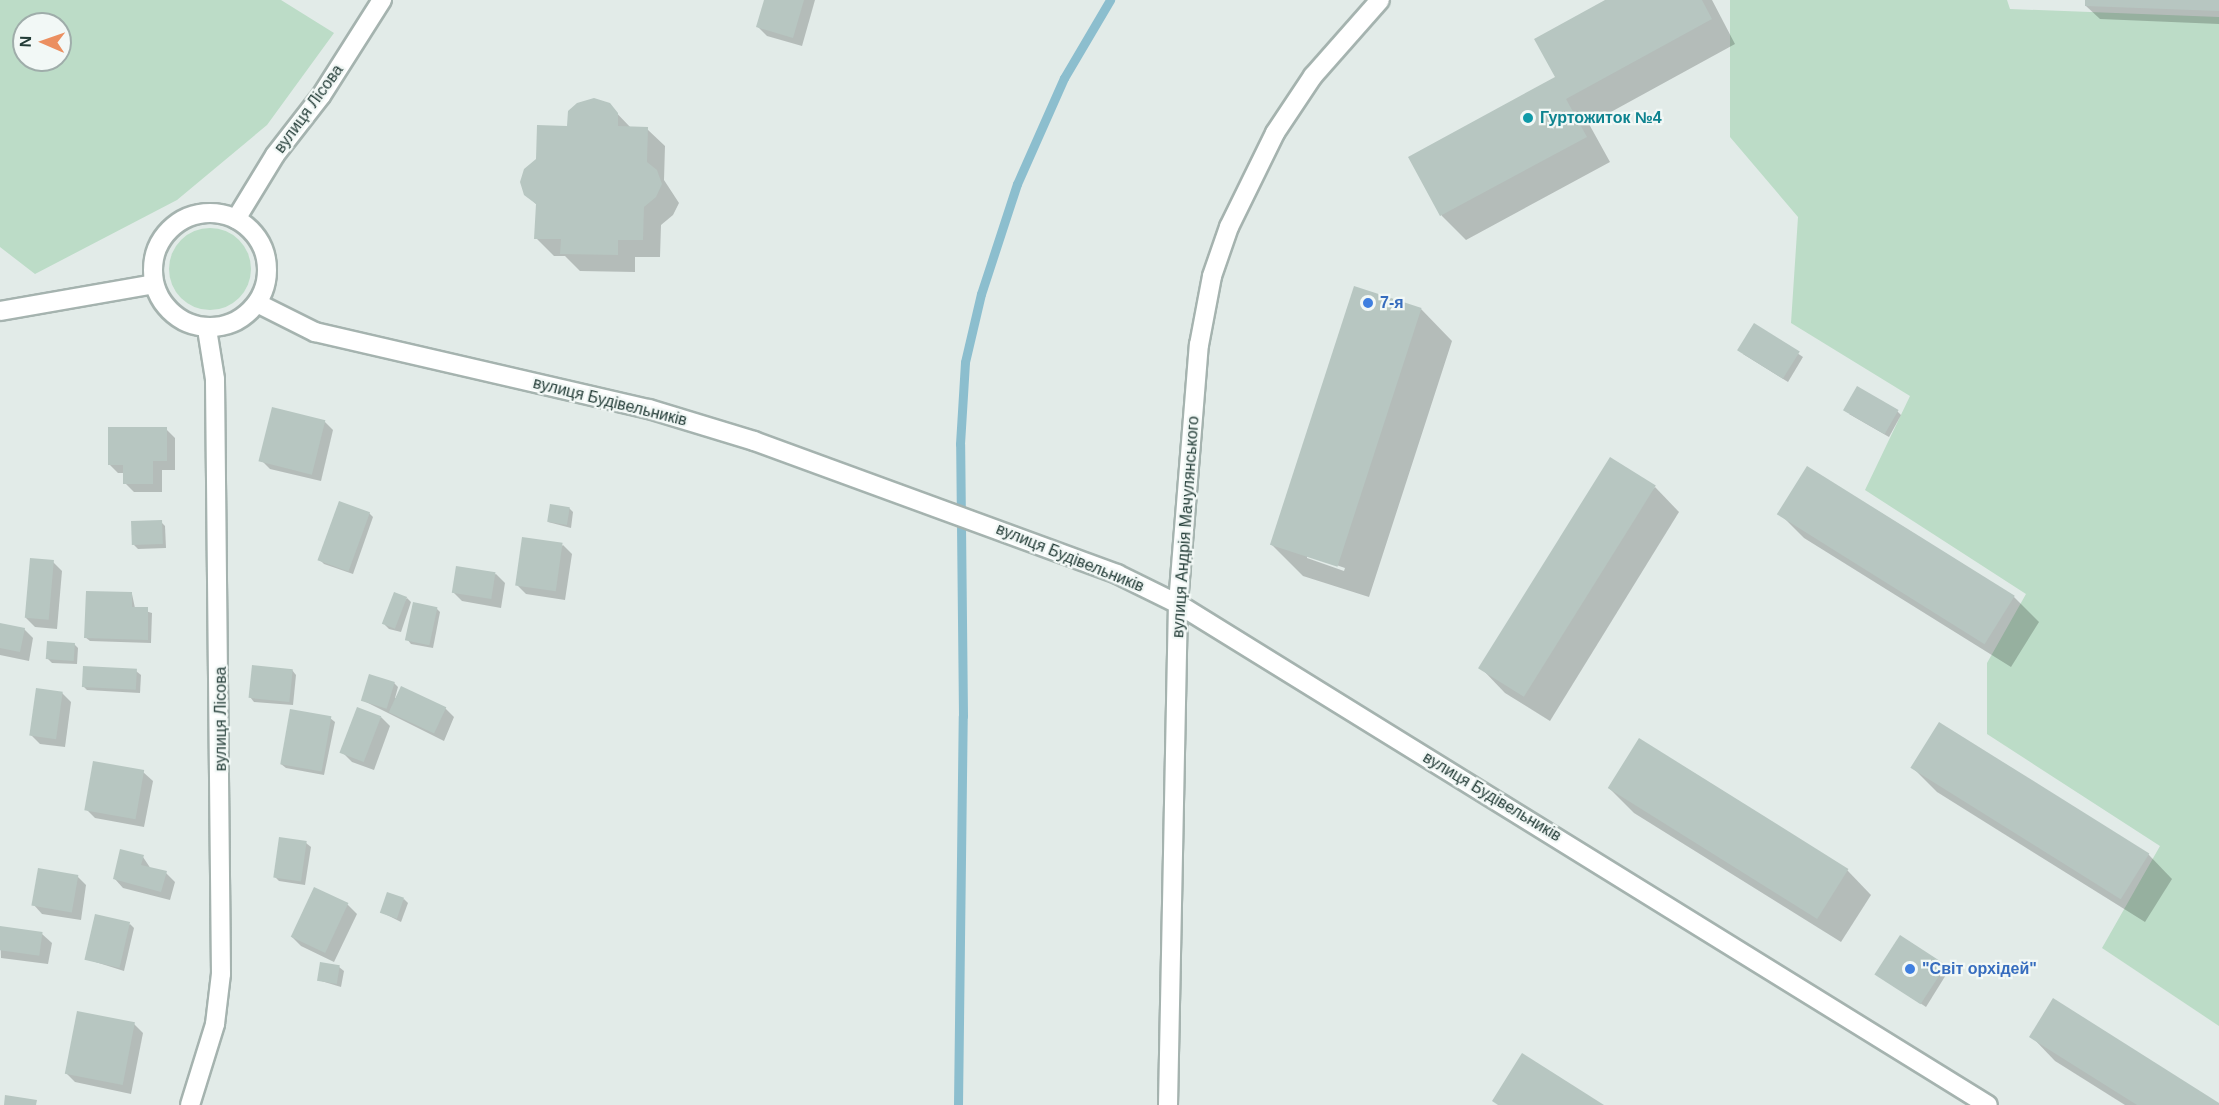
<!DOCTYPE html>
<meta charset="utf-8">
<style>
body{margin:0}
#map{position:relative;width:2219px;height:1105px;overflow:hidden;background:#e2ebe8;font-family:Helvetica,sans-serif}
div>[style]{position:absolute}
.green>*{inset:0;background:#bcdcc7}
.round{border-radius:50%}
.shadow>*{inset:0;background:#0003}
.stream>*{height:9px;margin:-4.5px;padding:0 4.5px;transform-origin:4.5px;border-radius:4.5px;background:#8cbece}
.building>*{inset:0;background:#b7c6c1;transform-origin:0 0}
.roads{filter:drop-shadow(2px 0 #a5b3af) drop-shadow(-2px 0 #a5b3af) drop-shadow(0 2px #a5b3af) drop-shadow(0 -2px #a5b3af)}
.street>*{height:18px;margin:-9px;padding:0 9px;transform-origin:9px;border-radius:9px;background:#fff}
.street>.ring{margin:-9px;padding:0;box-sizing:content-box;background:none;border:18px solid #fff;border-radius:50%}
.secondary>*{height:18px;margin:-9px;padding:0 9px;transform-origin:9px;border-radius:9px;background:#fff}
.dots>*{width:16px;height:16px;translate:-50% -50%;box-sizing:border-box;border:3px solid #f2f8f6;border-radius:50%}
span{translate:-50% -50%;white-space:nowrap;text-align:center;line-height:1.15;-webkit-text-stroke:4.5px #f2f8f6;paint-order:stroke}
.street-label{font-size:16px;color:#233c37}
.culture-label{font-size:16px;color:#0d838f;font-weight:700}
.left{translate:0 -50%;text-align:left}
.shop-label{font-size:16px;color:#366cbe;font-weight:700}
.north{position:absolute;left:12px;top:12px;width:60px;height:60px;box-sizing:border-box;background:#f2f8f6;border:2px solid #9fadaa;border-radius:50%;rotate:272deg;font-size:16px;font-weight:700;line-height:24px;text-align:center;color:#233c37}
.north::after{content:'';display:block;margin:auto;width:21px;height:27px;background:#eb8f60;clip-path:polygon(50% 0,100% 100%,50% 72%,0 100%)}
</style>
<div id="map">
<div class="green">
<i style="clip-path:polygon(evenodd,0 0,281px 0,334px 33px,267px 125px,177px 200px,35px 274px,0 247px,0 0,24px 24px,60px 24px,60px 60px,24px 60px,24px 24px)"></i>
<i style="clip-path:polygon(1730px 0,2007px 0,2010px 9px,2219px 17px,2219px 1026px,2102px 948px,2160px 846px,1987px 734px,1987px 663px,2026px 594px,1865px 490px,1910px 396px,1791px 323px,1798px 217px,1730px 137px)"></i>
<i class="round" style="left:169px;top:228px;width:82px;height:82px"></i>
</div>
<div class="shadow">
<i style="clip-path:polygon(766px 0,815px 0,802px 46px,767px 36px,758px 27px)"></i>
<i style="clip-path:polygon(1608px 0,1712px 0,1735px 44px,1589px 124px,1610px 162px,1466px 240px,1442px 216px,1410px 158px,1557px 78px)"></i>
<i style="clip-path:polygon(2086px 0,2219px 0,2219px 24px,2100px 19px,2086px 6px)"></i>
<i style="clip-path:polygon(609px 105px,631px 128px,647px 129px,665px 146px,664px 180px,679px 203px,673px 215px,661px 225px,660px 257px,635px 257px,635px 272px,580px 271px,565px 256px,554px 256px,536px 238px,538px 206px,526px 194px,538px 159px,568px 128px)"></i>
<i style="clip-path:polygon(evenodd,1421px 309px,1452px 341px,1369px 597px,1303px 576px,1271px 544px,1421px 309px,1307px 555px,1345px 568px,1344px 571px,1307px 558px,1307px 555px)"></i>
<i style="clip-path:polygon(1755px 325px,1803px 357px,1788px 382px,1743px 354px)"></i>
<i style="clip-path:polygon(1897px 411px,1901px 415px,1889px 437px,1849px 414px)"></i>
<i style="clip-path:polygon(324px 421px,333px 430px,321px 481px,270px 469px,261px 460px)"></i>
<i style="clip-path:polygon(166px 429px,175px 438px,175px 470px,162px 470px,162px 492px,134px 492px,125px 483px,125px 473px,118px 473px,109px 464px)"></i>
<i style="clip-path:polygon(1807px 468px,2014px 597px,2039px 622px,2011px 667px,1804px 538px,1779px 513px)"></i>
<i style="clip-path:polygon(1655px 487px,1679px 512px,1550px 721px,1505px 693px,1481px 668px)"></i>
<i style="clip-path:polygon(569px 508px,573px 512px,571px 528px,548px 522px)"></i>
<i style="clip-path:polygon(369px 513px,373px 517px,353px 574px,324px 564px,320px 560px)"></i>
<i style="clip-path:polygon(161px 522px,165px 526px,166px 548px,138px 549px,134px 545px)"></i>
<i style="clip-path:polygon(563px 545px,572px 554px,565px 600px,526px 594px,517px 585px)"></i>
<i style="clip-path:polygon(53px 562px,62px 571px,57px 629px,35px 627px,26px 618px)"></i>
<i style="clip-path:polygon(496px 574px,505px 583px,501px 608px,462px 601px,453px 592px)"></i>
<i style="clip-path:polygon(132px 594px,135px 608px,152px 613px,151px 643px,90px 641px,85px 637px)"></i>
<i style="clip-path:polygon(407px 598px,411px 602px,401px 632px,389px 629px,385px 625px)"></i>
<i style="clip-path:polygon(436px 608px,440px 612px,433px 648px,411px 644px,407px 639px)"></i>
<i style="clip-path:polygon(0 624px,24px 629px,33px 638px,29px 661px,0 655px)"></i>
<i style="clip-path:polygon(74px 644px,78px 648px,77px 664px,52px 663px,48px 659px)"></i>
<i style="clip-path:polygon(292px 670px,296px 675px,293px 705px,254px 702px,250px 697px)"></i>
<i style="clip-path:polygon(136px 671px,141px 675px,140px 693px,87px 690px,83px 686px)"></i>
<i style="clip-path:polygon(394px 683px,398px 687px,395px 698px,445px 708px,454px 717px,444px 741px,362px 700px)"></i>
<i style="clip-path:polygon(62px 693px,71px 702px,65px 747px,40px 744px,31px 735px)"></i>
<i style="clip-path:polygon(381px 717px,390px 726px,374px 770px,352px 762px,343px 753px)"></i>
<i style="clip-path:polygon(330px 718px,335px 722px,324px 775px,286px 768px,281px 764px)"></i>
<i style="clip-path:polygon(1913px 768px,2148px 854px,2172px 879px,2145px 922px,1937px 792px)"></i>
<i style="clip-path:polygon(143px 772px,153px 781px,144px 827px,95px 818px,86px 809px)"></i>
<i style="clip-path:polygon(1609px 788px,1847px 870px,1871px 895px,1841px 942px,1634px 813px)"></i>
<i style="clip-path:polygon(306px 843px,311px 847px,305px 885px,279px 881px,275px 877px)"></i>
<i style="clip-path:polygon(143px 857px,151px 869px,166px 873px,175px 882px,170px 900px,123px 888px,114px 878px)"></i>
<i style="clip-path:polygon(77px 876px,86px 885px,81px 920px,42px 914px,33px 904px)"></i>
<i style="clip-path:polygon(315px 889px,348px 905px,357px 914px,334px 962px,301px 946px,292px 937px)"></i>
<i style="clip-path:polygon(404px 899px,408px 903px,401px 922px,381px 912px)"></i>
<i style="clip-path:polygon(130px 924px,134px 928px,124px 971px,86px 959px)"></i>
<i style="clip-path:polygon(0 927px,42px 934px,52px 943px,48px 964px,1px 958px)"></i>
<i style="clip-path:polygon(1945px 966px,1949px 970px,1926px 1007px,1876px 974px)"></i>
<i style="clip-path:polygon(339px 967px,344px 971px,341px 987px,318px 980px)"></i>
<i style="clip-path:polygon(134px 1024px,143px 1033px,131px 1094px,75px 1082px,66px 1073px)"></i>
<i style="clip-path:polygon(2031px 1036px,2219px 1105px,2125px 1105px,2055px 1061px)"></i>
</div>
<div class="stream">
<i style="left:958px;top:1105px;width:389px;rotate:-89.3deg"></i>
<i style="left:963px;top:716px;width:272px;rotate:-90.6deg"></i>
<i style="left:960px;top:444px;width:82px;rotate:-86.5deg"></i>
<i style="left:965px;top:362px;width:70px;rotate:-76.8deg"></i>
<i style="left:981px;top:294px;width:116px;rotate:-71.9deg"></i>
<i style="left:1017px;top:184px;width:116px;rotate:-66.1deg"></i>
<i style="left:1064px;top:78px;width:91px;rotate:-59.5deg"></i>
</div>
<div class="building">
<i style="clip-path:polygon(764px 0,804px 0,793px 38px,756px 27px)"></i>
<i style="clip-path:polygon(1605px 0,1702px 0,1712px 19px,1566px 99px,1587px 137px,1440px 216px,1408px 157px,1555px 77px,1534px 39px)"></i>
<i style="clip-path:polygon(2085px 0,2219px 0,2219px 11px,2085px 6px)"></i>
<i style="clip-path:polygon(594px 98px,610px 103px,618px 113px,618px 126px,648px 127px,647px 162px,657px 170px,662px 184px,656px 197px,644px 207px,643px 240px,618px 240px,618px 255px,560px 254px,561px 239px,534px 239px,536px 204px,524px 195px,520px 182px,524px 169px,536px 159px,537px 125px,567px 126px,568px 111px,577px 103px)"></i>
<i style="left:1354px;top:286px;width:71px;height:272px;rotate:18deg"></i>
<i style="left:1754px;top:323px;width:54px;height:32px;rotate:32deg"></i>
<i style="left:1857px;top:386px;width:48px;height:28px;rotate:30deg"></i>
<i style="left:272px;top:407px;width:55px;height:56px;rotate:14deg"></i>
<i style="clip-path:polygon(108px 427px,167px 427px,167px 461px,153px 461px,153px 484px,123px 484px,123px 465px,108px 465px)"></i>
<i style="left:1610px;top:457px;width:54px;height:249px;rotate:32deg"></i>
<i style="left:1807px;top:466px;width:245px;height:57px;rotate:32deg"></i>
<i style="left:339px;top:501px;width:33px;height:63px;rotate:20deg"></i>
<i style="left:550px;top:504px;width:20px;height:18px;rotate:9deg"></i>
<i style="left:162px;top:520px;width:24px;height:31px;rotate:88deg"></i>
<i style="left:522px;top:537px;width:41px;height:49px;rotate:8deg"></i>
<i style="left:30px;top:558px;width:24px;height:60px;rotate:5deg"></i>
<i style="left:456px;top:566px;width:40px;height:27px;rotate:9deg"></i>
<i style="clip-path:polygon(86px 591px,132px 592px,132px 607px,148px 607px,148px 640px,84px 638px)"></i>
<i style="left:394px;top:592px;width:14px;height:34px;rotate:21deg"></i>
<i style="left:413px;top:602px;width:25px;height:39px;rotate:12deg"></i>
<i style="clip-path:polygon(0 623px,25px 628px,20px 652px,0 648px)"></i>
<i style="left:47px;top:641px;width:28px;height:18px;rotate:4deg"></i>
<i style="left:252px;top:665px;width:41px;height:33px;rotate:6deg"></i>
<i style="left:83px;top:666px;width:54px;height:21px;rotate:3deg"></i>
<i style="left:369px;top:674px;width:27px;height:28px;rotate:17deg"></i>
<i style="left:401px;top:686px;width:50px;height:29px;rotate:25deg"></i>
<i style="left:36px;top:688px;width:27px;height:48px;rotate:8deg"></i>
<i style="left:357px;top:707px;width:26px;height:49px;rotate:21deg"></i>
<i style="left:290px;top:709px;width:42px;height:56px;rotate:10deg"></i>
<i style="left:1939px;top:722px;width:248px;height:54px;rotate:32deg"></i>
<i style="left:1639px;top:738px;width:247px;height:59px;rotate:32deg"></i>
<i style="left:93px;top:761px;width:52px;height:50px;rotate:10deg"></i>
<i style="left:279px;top:837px;width:28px;height:41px;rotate:8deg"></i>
<i style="clip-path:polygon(120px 849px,144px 855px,141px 865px,167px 871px,161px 892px,113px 879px)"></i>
<i style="left:38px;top:868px;width:41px;height:38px;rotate:10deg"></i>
<i style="left:314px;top:887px;width:38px;height:55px;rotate:25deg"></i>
<i style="left:387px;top:892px;width:18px;height:22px;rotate:19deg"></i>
<i style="left:95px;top:914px;width:36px;height:47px;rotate:13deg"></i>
<i style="left:0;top:926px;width:43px;height:24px;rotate:8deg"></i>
<i style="left:1900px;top:935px;width:55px;height:47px;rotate:33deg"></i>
<i style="left:320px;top:962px;width:20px;height:19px;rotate:9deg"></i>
<i style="clip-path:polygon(2053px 998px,2219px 1103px,2219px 1105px,2137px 1105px,2029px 1037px)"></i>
<i style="left:77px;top:1011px;width:59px;height:64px;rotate:11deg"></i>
<i style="clip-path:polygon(1522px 1053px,1604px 1105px,1498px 1105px,1492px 1101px)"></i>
<i style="clip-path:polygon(5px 1095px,37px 1100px,36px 1105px,4px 1105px)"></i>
</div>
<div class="roads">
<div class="street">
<i class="ring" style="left:153px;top:213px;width:96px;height:96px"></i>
<i style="left:236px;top:219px;width:75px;rotate:-58.6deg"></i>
<i style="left:275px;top:155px;width:75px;rotate:-52.1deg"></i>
<i style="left:321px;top:96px;width:114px;rotate:-57.6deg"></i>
<i style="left:257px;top:303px;width:65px;rotate:26.6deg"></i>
<i style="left:315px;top:332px;width:343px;rotate:13deg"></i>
<i style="left:649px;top:409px;width:110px;rotate:16.9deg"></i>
<i style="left:754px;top:441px;width:387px;rotate:20.1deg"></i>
<i style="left:1117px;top:574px;width:68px;rotate:26.2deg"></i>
<i style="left:1178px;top:604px;width:952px;rotate:31.74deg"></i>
<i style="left:0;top:311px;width:156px;rotate:-9.9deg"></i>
<i style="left:190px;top:1105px;width:85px;rotate:-72.8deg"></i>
<i style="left:215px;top:1024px;width:50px;rotate:-83.2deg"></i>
<i style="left:221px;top:974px;width:595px;rotate:-90.58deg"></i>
<i style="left:215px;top:379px;width:51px;rotate:-99.1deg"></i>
</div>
<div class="secondary">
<i style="left:1168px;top:1105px;width:501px;rotate:-88.86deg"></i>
<i style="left:1178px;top:604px;width:260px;rotate:-85.4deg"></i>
<i style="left:1199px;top:345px;width:70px;rotate:-79.3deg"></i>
<i style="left:1212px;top:276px;width:52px;rotate:-70.9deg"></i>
<i style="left:1229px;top:227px;width:105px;rotate:-63.9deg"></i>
<i style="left:1275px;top:133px;width:69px;rotate:-56.3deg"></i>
<i style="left:1313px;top:76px;width:101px;rotate:-48.6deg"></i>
</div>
</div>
<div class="dots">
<i style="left:1528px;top:118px;background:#0f9aa8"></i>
<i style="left:1368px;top:303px;background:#3f7fe0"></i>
<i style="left:1910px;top:969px;background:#3f7fe0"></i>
</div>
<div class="street-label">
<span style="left:309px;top:109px;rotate:-54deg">вулиця Лісова</span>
<span style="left:610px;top:402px;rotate:14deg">вулиця Будівельників</span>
<span style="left:1186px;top:527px;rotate:-86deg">вулиця Андрія Мачулянського</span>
<span style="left:1070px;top:558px;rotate:22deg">вулиця Будівельників</span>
<span style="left:221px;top:719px;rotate:-90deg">вулиця Лісова</span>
<span style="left:1492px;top:797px;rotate:31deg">вулиця Будівельників</span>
</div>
<div class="culture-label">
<span class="left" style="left:1540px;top:118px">Гуртожиток №4</span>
</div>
<div class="shop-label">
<span class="left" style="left:1380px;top:303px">7-я</span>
<span class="left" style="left:1922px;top:969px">"Світ орхідей"</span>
</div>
<div class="north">N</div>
</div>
